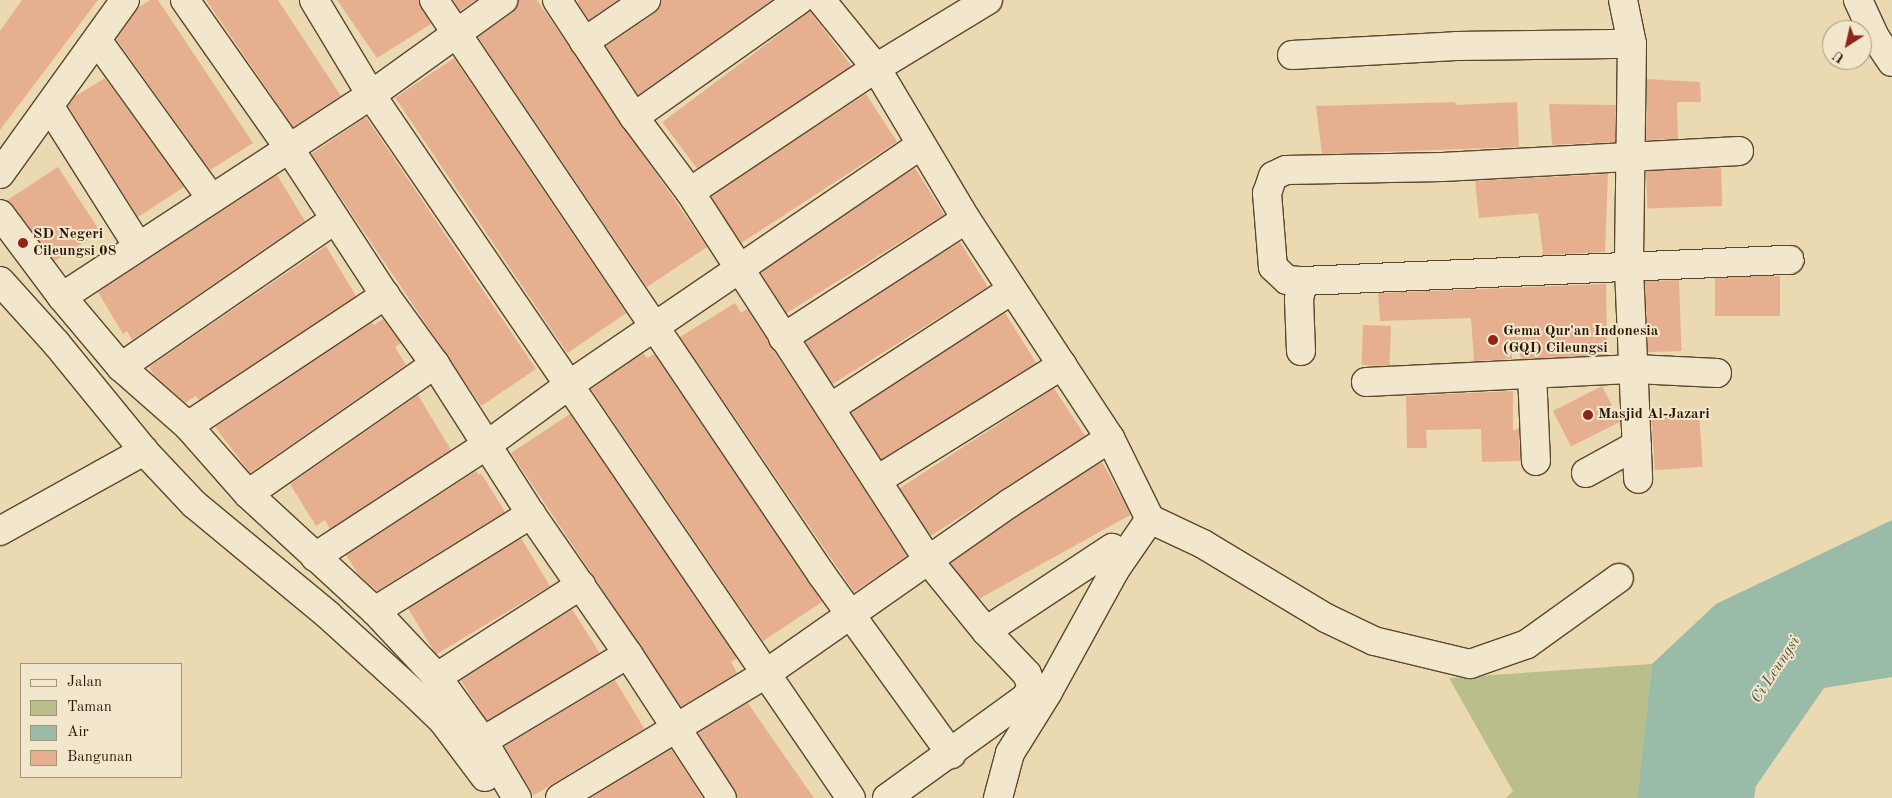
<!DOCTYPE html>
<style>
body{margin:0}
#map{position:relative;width:1892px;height:798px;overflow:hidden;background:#ebd9b2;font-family:"Old Standard TT",serif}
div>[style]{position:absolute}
.green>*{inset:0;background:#babe8a}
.water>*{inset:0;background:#99bba7}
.building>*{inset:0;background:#e6af90;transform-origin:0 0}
.roads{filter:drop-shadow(1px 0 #5a482c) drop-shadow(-1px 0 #5a482c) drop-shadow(0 1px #5a482c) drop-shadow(0 -1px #5a482c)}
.minor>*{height:28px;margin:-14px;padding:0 14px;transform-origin:14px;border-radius:14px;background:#f2e6cd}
.dots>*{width:14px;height:14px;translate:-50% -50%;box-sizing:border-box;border:2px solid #f2e6cd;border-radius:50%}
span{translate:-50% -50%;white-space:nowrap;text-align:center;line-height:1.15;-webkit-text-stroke:4px #f2e6cd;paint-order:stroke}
.poi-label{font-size:15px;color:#291700;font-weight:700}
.left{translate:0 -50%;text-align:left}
.water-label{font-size:16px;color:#50503a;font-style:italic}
.legend{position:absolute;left:20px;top:663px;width:162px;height:115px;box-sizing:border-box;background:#f2e6cd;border:1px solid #a2937b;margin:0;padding:6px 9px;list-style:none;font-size:15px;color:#291700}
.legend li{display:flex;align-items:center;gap:10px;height:25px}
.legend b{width:25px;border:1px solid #a2937b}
.north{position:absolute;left:1822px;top:20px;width:50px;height:50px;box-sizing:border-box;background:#f2e6cd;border:1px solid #a2937b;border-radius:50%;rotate:215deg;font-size:14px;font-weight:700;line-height:20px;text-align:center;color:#291700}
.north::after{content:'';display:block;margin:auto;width:18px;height:22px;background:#8f2418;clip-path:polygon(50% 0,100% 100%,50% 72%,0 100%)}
</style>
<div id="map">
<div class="green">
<i style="clip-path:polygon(1652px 664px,1637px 798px,1506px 798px,1513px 791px,1449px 678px)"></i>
</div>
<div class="water">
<i style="clip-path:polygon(1892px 520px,1892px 677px,1824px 688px,1756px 786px,1754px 798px,1637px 798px,1652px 664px,1716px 604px)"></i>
</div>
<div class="building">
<i style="clip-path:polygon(22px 0,98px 0,0 130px,0 31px)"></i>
<i style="clip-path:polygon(150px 0,158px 0,253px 143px,210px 170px,116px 39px,138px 8px)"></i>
<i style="clip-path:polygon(206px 0,278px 0,341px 96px,293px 127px)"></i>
<i style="clip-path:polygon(337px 0,419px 0,431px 24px,377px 58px)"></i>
<i style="clip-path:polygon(453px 0,476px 0,460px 11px)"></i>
<i style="clip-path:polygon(518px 0,537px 0,707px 247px,647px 287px,478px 37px,512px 13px)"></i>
<i style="clip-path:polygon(579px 0,618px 0,589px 20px,577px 2px)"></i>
<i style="clip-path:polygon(661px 0,772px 0,638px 95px,606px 46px,655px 13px)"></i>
<i style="left:810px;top:11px;width:69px;height:185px;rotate:53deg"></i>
<i style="left:454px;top:58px;width:308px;height:71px;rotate:56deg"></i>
<i style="clip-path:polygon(105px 78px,184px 187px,138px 217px,68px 106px,74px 97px)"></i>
<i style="clip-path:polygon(1647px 79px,1700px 82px,1701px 102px,1677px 102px,1678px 139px,1646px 140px)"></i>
<i style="left:866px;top:94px;width:57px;height:186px;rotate:57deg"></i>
<i style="clip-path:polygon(1455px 102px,1456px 105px,1517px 102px,1519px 147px,1322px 154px,1316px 106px)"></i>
<i style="clip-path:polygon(1549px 104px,1616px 105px,1615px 142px,1552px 145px)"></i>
<i style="left:366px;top:117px;width:304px;height:66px;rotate:56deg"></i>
<i style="left:58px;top:167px;width:77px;height:61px;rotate:57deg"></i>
<i style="left:915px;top:168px;width:55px;height:186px;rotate:58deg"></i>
<i style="left:1721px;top:168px;width:38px;height:75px;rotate:88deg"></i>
<i style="clip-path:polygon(1608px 174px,1605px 252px,1543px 255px,1538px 213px,1479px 218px,1475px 181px)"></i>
<i style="clip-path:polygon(277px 175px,305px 221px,132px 340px,127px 331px,123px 334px,98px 292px)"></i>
<i style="left:960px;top:242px;width:53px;height:184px;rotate:58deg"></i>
<i style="clip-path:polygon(326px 246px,356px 296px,199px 400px,196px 396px,185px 403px,154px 375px,149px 367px)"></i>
<i style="left:1780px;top:276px;width:40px;height:65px;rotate:90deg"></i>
<i style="left:1679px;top:280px;width:71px;height:34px;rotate:88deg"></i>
<i style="clip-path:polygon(1606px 284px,1607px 355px,1522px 359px,1512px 341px,1512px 359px,1474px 361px,1471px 318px,1380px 321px,1378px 293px)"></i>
<i style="clip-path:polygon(735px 303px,741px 313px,747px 309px,907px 556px,854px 592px,680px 337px)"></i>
<i style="left:1005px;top:313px;width:59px;height:184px;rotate:58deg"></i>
<i style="clip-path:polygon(383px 319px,401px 343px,395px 347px,406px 365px,250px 473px,215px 427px,372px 322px,374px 325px)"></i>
<i style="left:1363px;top:325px;width:28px;height:40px;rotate:2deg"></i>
<i style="clip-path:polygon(643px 353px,647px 358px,654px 354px,822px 602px,763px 641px,591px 389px)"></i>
<i style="left:1602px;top:386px;width:40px;height:55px;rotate:63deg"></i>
<i style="left:1054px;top:388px;width:57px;height:184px;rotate:57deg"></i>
<i style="clip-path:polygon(1513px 391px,1513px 431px,1519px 428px,1520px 461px,1482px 462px,1481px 429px,1426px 430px,1427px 448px,1407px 448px,1406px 396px)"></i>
<i style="clip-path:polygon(418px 395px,451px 450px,330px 529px,325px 520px,316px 526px,290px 484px)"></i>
<i style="left:1699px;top:413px;width:54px;height:48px;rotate:86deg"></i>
<i style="clip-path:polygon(570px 414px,737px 658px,731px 662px,737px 673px,681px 707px,511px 453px)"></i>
<i style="left:1102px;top:462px;width:60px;height:182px;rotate:61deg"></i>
<i style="clip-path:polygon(476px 471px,479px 475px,481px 473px,505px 512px,377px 591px,358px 574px,346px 555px)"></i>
<i style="left:521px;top:538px;width:56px;height:133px;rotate:59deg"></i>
<i style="left:572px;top:609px;width:52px;height:132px;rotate:58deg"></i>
<i style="left:615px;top:680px;width:57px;height:129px;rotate:59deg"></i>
<i style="clip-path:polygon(748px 703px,758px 718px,814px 798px,737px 798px,698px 733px)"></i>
<i style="clip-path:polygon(671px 749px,703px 798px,590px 798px)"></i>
</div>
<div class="roads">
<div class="minor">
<i style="left:185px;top:0;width:181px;rotate:54.9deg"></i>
<i style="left:289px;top:148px;width:176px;rotate:56.9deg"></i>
<i style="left:385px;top:295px;width:85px;rotate:54.1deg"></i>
<i style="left:435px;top:364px;width:178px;rotate:57.4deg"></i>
<i style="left:531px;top:514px;width:170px;rotate:55.3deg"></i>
<i style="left:628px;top:654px;width:172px;rotate:56.9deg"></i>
<i style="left:314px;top:0;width:111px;rotate:59deg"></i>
<i style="left:371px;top:95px;width:851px;rotate:55.68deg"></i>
<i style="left:434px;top:0;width:694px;rotate:55.99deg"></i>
<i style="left:822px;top:575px;width:221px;rotate:54.2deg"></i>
<i style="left:557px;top:0;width:140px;rotate:56.7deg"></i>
<i style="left:634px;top:117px;width:94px;rotate:53.3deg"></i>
<i style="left:690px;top:192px;width:438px;rotate:57.1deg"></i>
<i style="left:928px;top:560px;width:92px;rotate:50.8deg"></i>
<i style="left:986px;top:631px;width:59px;rotate:46.4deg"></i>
<i style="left:1027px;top:674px;width:15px;rotate:70deg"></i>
<i style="left:1032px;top:688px;width:16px;rotate:14deg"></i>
<i style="left:821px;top:0;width:87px;rotate:51deg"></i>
<i style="left:876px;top:68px;width:176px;rotate:59.2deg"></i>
<i style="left:966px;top:219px;width:262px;rotate:56.7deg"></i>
<i style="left:1110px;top:438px;width:90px;rotate:63.7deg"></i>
<i style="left:1150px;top:519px;width:62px;rotate:124.5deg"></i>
<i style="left:1115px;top:570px;width:139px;rotate:118.8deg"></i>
<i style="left:1048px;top:692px;width:72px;rotate:121.9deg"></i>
<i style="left:1010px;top:753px;width:47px;rotate:104.9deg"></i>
<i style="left:1623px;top:0;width:45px;rotate:78.4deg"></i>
<i style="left:1632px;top:44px;width:225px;rotate:90.8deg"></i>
<i style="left:1629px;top:269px;width:210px;rotate:87.5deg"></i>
<i style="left:1858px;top:0;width:41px;rotate:65.3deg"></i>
<i style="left:1875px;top:37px;width:30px;rotate:56deg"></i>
<i style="left:97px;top:40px;width:195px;rotate:54.2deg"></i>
<i style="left:584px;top:42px;width:75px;rotate:-34.1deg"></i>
<i style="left:1292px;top:55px;width:164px;rotate:-3.1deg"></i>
<i style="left:1456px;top:46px;width:176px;rotate:-0.7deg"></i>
<i style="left:50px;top:107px;width:165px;rotate:57.7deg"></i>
<i style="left:634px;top:117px;width:202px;rotate:-35.3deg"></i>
<i style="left:1739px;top:151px;width:297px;rotate:176.9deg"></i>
<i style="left:1442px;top:167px;width:156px;rotate:178.9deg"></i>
<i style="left:1286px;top:170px;width:14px;rotate:155deg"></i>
<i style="left:1273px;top:176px;width:18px;rotate:109deg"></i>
<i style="left:1267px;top:193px;width:74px;rotate:85.4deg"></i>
<i style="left:1273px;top:267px;width:19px;rotate:43deg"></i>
<i style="left:1287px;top:280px;width:16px;rotate:4deg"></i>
<i style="left:1303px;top:281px;width:487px;rotate:-2.5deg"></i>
<i style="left:0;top:174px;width:214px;rotate:-54.3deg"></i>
<i style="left:690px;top:192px;width:224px;rotate:-33.7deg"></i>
<i style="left:876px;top:68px;width:131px;rotate:-31.3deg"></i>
<i style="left:0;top:214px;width:104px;rotate:53.2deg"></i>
<i style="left:62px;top:297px;width:92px;rotate:49.9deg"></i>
<i style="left:121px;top:367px;width:89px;rotate:41.4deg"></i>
<i style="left:188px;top:426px;width:91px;rotate:48.6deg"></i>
<i style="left:248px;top:494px;width:173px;rotate:42.7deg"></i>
<i style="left:375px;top:611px;width:91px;rotate:46.8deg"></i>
<i style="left:437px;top:677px;width:79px;rotate:54.3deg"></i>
<i style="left:483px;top:741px;width:66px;rotate:59.2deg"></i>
<i style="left:0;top:281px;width:84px;rotate:47.9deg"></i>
<i style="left:56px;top:343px;width:139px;rotate:50.8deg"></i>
<i style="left:144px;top:451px;width:73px;rotate:46.7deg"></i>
<i style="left:194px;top:504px;width:174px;rotate:39.6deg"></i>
<i style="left:328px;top:615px;width:120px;rotate:42.3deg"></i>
<i style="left:417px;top:696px;width:36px;rotate:44deg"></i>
<i style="left:443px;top:721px;width:70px;rotate:53.1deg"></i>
<i style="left:62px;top:297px;width:369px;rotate:-33.2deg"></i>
<i style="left:371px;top:95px;width:163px;rotate:-35.7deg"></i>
<i style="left:783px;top:338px;width:218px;rotate:-33deg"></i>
<i style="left:1301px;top:351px;width:52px;rotate:-92.2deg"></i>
<i style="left:1299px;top:299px;width:18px;rotate:-77deg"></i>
<i style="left:121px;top:367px;width:259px;rotate:-34.6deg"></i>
<i style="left:1532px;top:374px;width:87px;rotate:87.4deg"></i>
<i style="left:1366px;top:382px;width:269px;rotate:-2.8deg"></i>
<i style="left:1635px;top:369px;width:82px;rotate:2.8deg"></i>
<i style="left:830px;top:408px;width:217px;rotate:-33deg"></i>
<i style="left:188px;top:426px;width:237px;rotate:-33.6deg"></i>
<i style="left:1586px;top:473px;width:58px;rotate:-28.8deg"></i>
<i style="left:879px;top:479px;width:216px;rotate:-31.9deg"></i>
<i style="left:248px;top:494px;width:228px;rotate:-34.8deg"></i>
<i style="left:1150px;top:519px;width:59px;rotate:25.3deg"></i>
<i style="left:1203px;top:544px;width:144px;rotate:31deg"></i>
<i style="left:1326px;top:618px;width:53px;rotate:25.6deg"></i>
<i style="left:1374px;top:641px;width:99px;rotate:13.5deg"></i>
<i style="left:1470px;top:664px;width:60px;rotate:-19.3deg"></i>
<i style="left:1527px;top:644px;width:113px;rotate:-35.7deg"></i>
<i style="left:0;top:531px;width:165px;rotate:-29.1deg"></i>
<i style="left:315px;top:557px;width:205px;rotate:-33.1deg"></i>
<i style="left:487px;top:445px;width:102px;rotate:-36.2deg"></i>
<i style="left:569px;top:385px;width:426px;rotate:-34.3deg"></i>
<i style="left:375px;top:611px;width:184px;rotate:-31.9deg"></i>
<i style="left:986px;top:631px;width:151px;rotate:-33.4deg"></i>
<i style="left:437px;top:677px;width:171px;rotate:-32.6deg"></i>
<i style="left:483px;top:741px;width:169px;rotate:-31deg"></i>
<i style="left:560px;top:798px;width:242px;rotate:-31.1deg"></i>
<i style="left:767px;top:673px;width:297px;rotate:-35deg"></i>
<i style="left:1010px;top:503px;width:119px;rotate:-33deg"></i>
<i style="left:887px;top:798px;width:170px;rotate:-35.9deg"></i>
<i style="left:1025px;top:698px;width:12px;rotate:-55deg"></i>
</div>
</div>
<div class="dots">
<i style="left:23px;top:243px;background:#8f2418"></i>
<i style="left:1493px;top:340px;background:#8f2418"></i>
<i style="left:1588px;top:415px;background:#8f2418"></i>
</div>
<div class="poi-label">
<span class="left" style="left:33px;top:243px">SD Negeri<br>Cileungsi 08</span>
<span class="left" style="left:1503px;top:340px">Gema Qur'an Indonesia<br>(GQI) Cileungsi</span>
<span class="left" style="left:1598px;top:415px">Masjid Al-Jazari</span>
</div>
<div class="water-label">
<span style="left:1776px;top:670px;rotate:-57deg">Ci Leungsi</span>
</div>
<ul class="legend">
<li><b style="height:6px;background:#f2e6cd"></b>Jalan</li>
<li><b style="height:14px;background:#babe8a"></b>Taman</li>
<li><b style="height:14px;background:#99bba7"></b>Air</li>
<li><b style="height:14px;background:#e6af90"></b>Bangunan</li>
</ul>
<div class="north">U</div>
</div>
